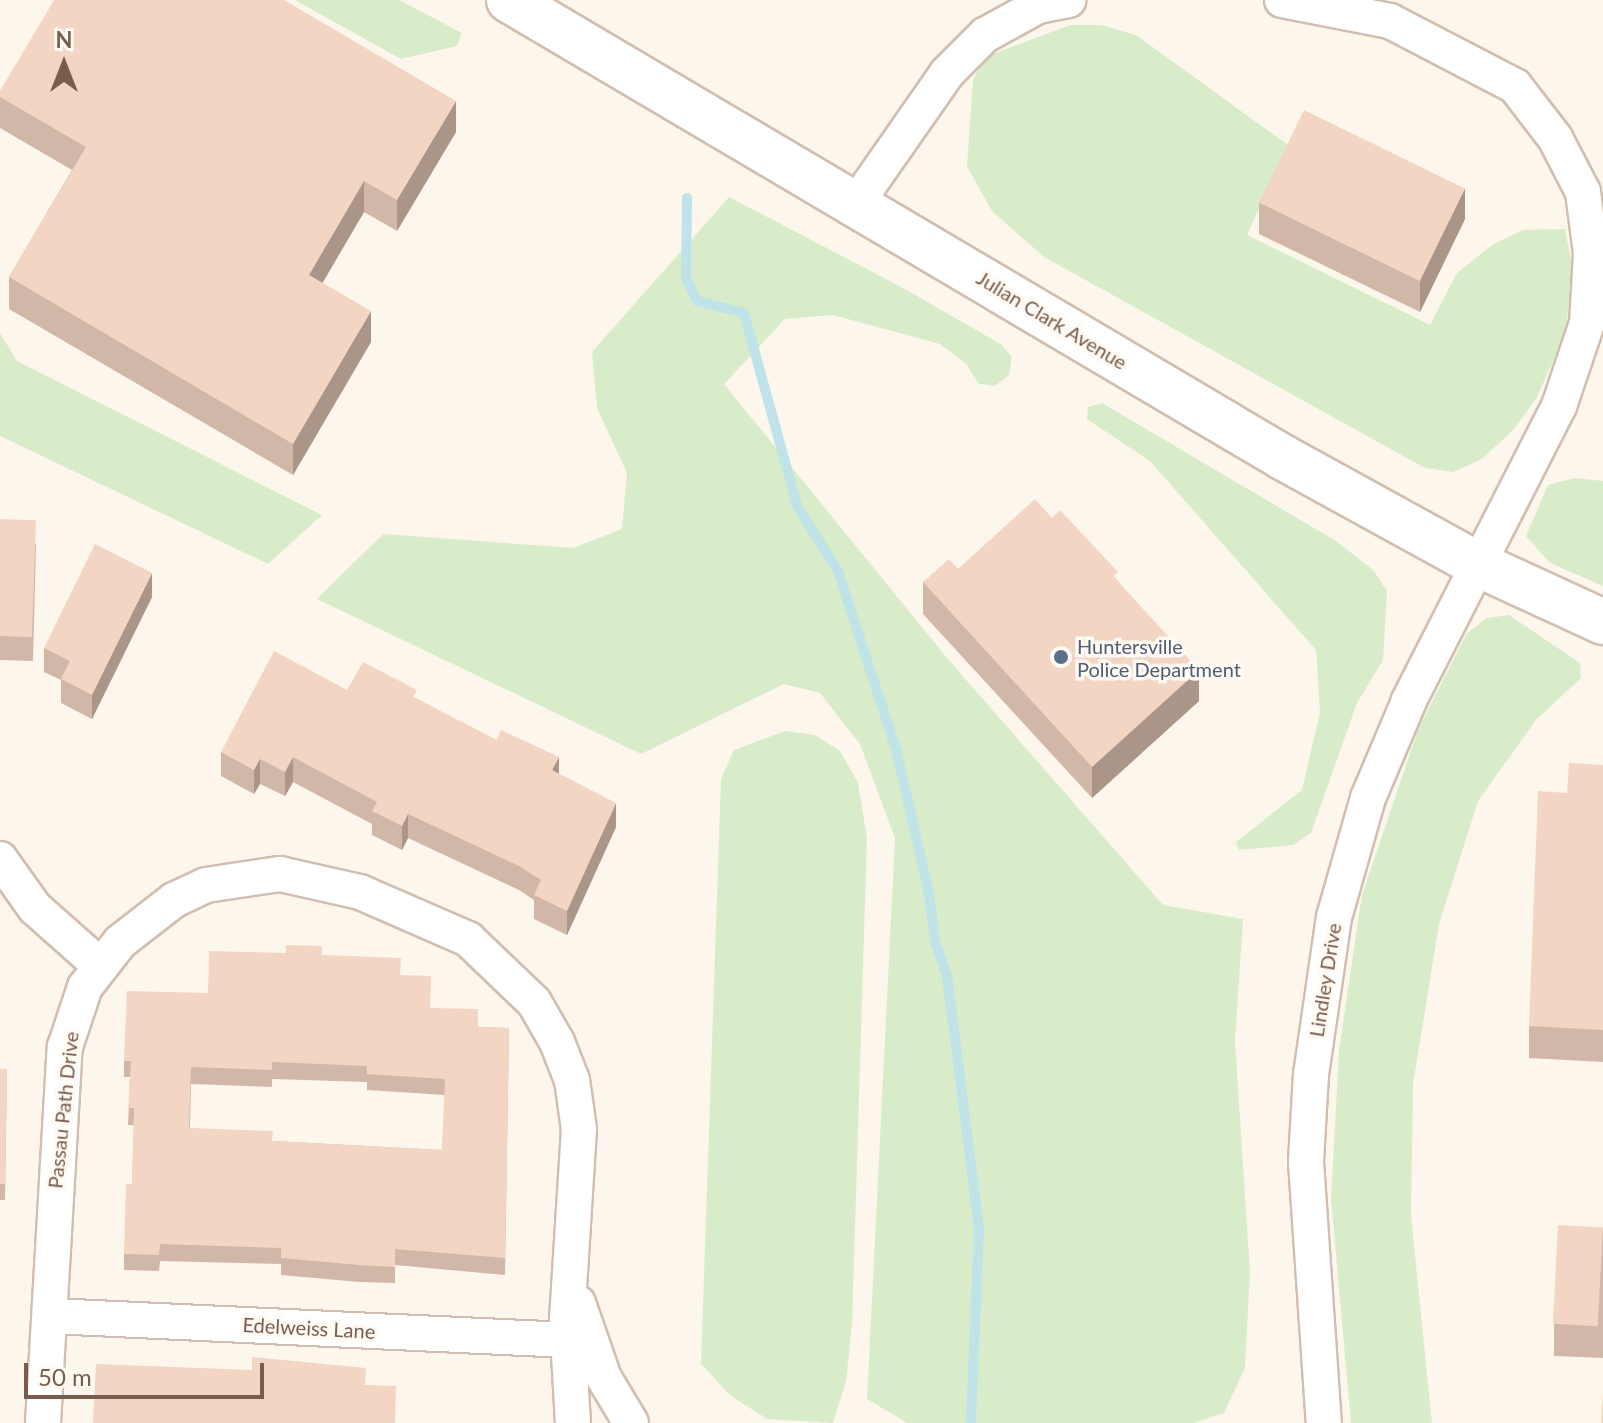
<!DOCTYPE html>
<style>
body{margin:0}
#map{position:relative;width:1603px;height:1423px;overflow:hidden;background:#fdf6ec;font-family:Lato,sans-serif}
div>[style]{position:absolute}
.green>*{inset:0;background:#d8ecc9}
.stream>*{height:10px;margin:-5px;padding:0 5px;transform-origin:5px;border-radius:5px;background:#bfe3e8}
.roads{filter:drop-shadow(2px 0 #d1beb0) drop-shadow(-2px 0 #d1beb0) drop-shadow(0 2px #d1beb0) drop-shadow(0 -2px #d1beb0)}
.street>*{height:34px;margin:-17px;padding:0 17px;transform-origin:17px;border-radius:17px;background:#fff}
.secondary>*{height:44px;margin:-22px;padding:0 22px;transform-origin:22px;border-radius:22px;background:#fff}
.wall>*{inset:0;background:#d1b7a8}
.shaded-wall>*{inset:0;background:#aa9588}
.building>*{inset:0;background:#f3d5c3;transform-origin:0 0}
.dots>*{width:22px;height:22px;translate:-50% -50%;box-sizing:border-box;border:4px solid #fffaf3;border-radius:50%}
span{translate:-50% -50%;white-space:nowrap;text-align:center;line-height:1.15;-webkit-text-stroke:7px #fffaf3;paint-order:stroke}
.street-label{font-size:20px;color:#7a5c4d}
.service-label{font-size:20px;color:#4e5e75}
.left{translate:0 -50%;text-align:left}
.north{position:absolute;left:24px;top:24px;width:80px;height:80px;-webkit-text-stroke:6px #fffaf3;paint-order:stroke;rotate:0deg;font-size:22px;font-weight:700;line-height:32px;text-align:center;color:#7a5c4d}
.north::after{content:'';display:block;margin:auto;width:28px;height:36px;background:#7a5c4d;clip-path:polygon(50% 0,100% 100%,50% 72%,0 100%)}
.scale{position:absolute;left:24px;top:1363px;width:240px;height:36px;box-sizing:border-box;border:4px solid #7a5c4d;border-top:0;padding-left:10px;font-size:24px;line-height:28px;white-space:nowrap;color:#7a5c4d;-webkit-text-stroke:6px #fffaf3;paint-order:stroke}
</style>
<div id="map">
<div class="green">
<i style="clip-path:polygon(295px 0,399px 0,462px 33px,457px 46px,401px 59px)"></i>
<i style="clip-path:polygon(1070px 25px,1101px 25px,1136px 35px,1288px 145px,1247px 235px,1430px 325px,1457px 273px,1492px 245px,1523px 230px,1565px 229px,1573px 271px,1565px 335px,1536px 399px,1514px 429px,1482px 459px,1453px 472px,1425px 468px,1044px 257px,992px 211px,967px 166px,973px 79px,987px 56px)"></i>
<i style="clip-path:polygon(729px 197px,905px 289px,1002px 345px,1012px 357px,1009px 375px,995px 386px,979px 384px,966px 364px,940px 344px,833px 315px,785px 319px,724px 384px,947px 658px,1163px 905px,1243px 919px,1235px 1041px,1250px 1273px,1245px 1368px,1224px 1413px,1194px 1423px,907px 1423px,867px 1399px,895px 838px,860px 744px,820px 693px,784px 684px,641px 754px,317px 599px,383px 534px,573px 548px,622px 529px,627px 473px,597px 408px,592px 352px)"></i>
<i style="clip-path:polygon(0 333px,17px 361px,322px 515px,268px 564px,0 436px)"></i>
<i style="clip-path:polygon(1102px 403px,1336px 541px,1373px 570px,1387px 591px,1383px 660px,1357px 703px,1311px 833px,1293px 845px,1239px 850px,1236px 842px,1302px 790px,1320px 712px,1316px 650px,1150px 461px,1087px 419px,1088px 407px)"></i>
<i style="clip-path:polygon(1574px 478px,1603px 481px,1603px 586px,1550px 563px,1526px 536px,1548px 485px)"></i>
<i style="clip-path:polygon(1509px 615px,1580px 663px,1581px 678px,1536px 720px,1478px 801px,1439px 924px,1413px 1085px,1411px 1216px,1432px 1423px,1351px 1423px,1331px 1199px,1339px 1050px,1362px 895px,1419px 727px,1467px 633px,1487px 618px)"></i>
<i style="clip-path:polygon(785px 731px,815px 735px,840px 751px,858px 783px,867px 838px,852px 1324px,846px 1381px,833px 1423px,767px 1419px,731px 1396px,701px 1364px,721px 779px,734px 750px)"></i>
</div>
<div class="stream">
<i style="left:687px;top:198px;width:80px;rotate:90.7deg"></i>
<i style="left:686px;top:278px;width:25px;rotate:64deg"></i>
<i style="left:697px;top:301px;width:49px;rotate:14.3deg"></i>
<i style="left:744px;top:313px;width:200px;rotate:74.6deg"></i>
<i style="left:797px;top:506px;width:77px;rotate:57.8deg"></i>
<i style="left:838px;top:571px;width:191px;rotate:72deg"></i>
<i style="left:897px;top:753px;width:145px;rotate:77.2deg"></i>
<i style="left:929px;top:894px;width:47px;rotate:82.7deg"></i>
<i style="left:935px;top:941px;width:37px;rotate:71deg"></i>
<i style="left:947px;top:976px;width:255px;rotate:82.8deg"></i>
<i style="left:979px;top:1229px;width:194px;rotate:92.4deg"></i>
</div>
<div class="roads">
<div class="street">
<i style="left:1282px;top:0;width:110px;rotate:11deg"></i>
<i style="left:1390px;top:21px;width:141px;rotate:27.5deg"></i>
<i style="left:1515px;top:86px;width:66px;rotate:52.4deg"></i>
<i style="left:1555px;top:138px;width:61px;rotate:62.6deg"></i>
<i style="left:1583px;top:192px;width:63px;rotate:82.6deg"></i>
<i style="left:1591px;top:254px;width:69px;rotate:93.3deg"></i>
<i style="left:1587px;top:323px;width:88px;rotate:108.6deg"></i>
<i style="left:1559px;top:406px;width:331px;rotate:117deg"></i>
<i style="left:1409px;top:701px;width:105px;rotate:112.9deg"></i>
<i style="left:1368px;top:798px;width:124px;rotate:105.9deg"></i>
<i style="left:1334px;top:917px;width:159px;rotate:98.3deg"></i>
<i style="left:1311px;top:1074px;width:88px;rotate:93.3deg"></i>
<i style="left:1306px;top:1162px;width:262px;rotate:86.1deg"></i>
<i style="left:855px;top:205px;width:161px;rotate:-55.1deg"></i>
<i style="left:947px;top:73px;width:54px;rotate:-45deg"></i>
<i style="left:985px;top:35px;width:60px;rotate:-28.7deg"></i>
<i style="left:1038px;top:6px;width:31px;rotate:-11deg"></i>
<i style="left:0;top:859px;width:60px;rotate:54.5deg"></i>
<i style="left:35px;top:908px;width:84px;rotate:41.6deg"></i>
<i style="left:578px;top:1303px;width:79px;rotate:70.9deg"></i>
<i style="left:604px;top:1378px;width:52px;rotate:59deg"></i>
<i style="left:51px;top:1316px;width:517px;rotate:2.66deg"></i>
<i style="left:43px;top:1423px;width:377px;rotate:-86.7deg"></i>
<i style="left:65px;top:1047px;width:63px;rotate:-71.6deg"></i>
<i style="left:85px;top:987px;width:57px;rotate:-52.1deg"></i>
<i style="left:120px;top:942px;width:68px;rotate:-37.9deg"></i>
<i style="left:174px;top:900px;width:35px;rotate:-25deg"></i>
<i style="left:206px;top:885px;width:75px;rotate:-8.5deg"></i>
<i style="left:280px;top:874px;width:82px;rotate:12.7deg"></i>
<i style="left:360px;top:892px;width:118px;rotate:23.5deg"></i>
<i style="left:468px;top:939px;width:91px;rotate:43.7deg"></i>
<i style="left:534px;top:1002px;width:46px;rotate:60.1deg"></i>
<i style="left:557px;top:1042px;width:41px;rotate:68.5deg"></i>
<i style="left:572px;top:1080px;width:49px;rotate:81.9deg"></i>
<i style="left:579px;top:1129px;width:191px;rotate:93.6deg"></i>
<i style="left:567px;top:1320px;width:103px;rotate:86.7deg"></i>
</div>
<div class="secondary">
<i style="left:509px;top:0;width:900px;rotate:30.58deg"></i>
<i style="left:1284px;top:458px;width:220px;rotate:28.8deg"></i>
<i style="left:1477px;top:564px;width:139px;rotate:24.7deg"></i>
</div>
</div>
<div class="wall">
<i style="clip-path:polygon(0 91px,456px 132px,397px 231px,364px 212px,322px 283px,371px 342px,293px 475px,9px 309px,9px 277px,72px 170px,0 128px)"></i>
<i style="clip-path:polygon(1259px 203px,1465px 219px,1420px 312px,1259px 234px)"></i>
<i style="clip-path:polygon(1052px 518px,1118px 581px,1199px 701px,1092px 798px,923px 614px,923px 582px,958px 569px)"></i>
<i style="clip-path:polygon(0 519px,36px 545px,33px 661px,0 660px)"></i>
<i style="clip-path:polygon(152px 597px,92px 719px,61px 703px,61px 680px,44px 672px,44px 648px)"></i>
<i style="clip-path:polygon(347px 690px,417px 699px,559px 774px,616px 827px,567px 935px,534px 919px,534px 900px,519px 890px,408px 838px,402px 850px,372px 835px,372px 824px,293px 782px,285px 796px,260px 784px,254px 794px,221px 776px,221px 752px)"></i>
<i style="clip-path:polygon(1603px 765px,1603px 1062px,1529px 1058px,1529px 1026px,1567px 793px)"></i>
<i style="clip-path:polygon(evenodd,322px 955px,401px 975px,431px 1008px,478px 1027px,509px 1028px,505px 1275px,395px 1265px,395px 1283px,359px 1282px,281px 1275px,281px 1264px,160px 1261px,159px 1271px,124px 1270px,124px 1254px,132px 1184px,134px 1125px,128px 1125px,130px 1077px,124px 1077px,124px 1061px,208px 993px,322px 955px,272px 1079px,367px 1082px,367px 1090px,445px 1095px,442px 1150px,273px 1141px,190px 1128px,191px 1084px,272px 1087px,272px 1079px)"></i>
<i style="clip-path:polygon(0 1069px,7px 1069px,5px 1200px,0 1200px)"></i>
<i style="clip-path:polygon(1603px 1227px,1603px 1358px,1554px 1356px,1554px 1324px)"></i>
</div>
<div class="shaded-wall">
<i style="clip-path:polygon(456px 101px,456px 132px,397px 231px,397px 200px)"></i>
<i style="clip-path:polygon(364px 181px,364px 212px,309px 306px,309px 275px)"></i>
<i style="clip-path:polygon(1465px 188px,1465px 219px,1420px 312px,1420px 281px)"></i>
<i style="clip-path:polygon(371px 311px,371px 342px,293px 475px,293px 444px)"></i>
<i style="clip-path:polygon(152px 573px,152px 597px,92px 719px,92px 695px)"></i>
<i style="clip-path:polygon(1199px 670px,1199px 701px,1092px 798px,1092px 767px)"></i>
<i style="clip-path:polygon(293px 757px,293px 782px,285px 796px,285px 772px)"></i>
<i style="clip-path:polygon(559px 757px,559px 781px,552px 770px)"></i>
<i style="clip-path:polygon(260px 759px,260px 784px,254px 794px,254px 770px)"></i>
<i style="clip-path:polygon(616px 803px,616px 827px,567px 935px,567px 911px)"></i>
<i style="clip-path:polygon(408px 814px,408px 838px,402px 850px,402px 826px)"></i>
</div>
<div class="building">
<i style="clip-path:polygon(54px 0,284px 0,456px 101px,397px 200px,364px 181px,309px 275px,371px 311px,293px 444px,9px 277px,86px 147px,0 97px,0 91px)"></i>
<i style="left:1304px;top:110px;width:179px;height:103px;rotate:26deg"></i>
<i style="clip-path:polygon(1035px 499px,1052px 518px,1060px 510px,1118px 572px,1113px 576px,1199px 670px,1092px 767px,923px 582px,949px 559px,958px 569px)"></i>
<i style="left:0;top:519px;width:36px;height:117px;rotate:2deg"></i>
<i style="clip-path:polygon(95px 544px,152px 573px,92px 695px,61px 679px,70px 661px,44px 648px)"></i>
<i style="clip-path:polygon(274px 651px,347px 690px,363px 662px,417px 690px,413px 697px,497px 740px,501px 730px,559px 757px,552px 770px,616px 803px,567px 911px,534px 895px,541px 880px,519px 866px,408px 814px,402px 826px,372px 811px,377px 802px,293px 757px,285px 772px,260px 759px,254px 770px,221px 752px)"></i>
<i style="clip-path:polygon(1569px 763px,1603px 765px,1603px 1030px,1529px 1026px,1538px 791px,1567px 793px)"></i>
<i style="clip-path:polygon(evenodd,286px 945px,322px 946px,322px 955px,401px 958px,400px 975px,431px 976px,430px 1008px,478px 1009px,478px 1027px,509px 1028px,505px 1258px,395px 1249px,395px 1267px,359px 1265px,281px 1258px,281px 1248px,160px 1244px,159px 1255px,124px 1254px,126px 1184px,132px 1184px,134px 1108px,128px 1108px,131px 1061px,124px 1061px,127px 991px,208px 993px,209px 951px,286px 953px,286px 945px,272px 1062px,367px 1066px,367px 1074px,445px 1079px,442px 1150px,272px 1141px,273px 1131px,189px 1128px,191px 1067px,272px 1070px,272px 1062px)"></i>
<i style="clip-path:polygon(0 1069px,7px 1069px,5px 1184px,0 1184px)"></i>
<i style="left:1558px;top:1225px;width:45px;height:99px;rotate:3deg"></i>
<i style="clip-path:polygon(252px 1357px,366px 1368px,365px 1385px,396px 1386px,395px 1423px,93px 1423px,96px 1364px,252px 1370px)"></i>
<i style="clip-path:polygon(1603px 1391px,1603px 1423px,1601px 1423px)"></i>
</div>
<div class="dots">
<i style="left:1061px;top:657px;background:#5c6f8a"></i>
</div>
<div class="street-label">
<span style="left:1052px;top:320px;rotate:31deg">Julian Clark Avenue</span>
<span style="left:1325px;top:980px;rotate:-81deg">Lindley Drive</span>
<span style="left:63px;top:1110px;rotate:-84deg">Passau Path Drive</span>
<span style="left:309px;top:1328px;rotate:3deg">Edelweiss Lane</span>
</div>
<div class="service-label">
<span class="left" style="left:1077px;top:658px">Huntersville<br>Police Department</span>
</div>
<div class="north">N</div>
<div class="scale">50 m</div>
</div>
